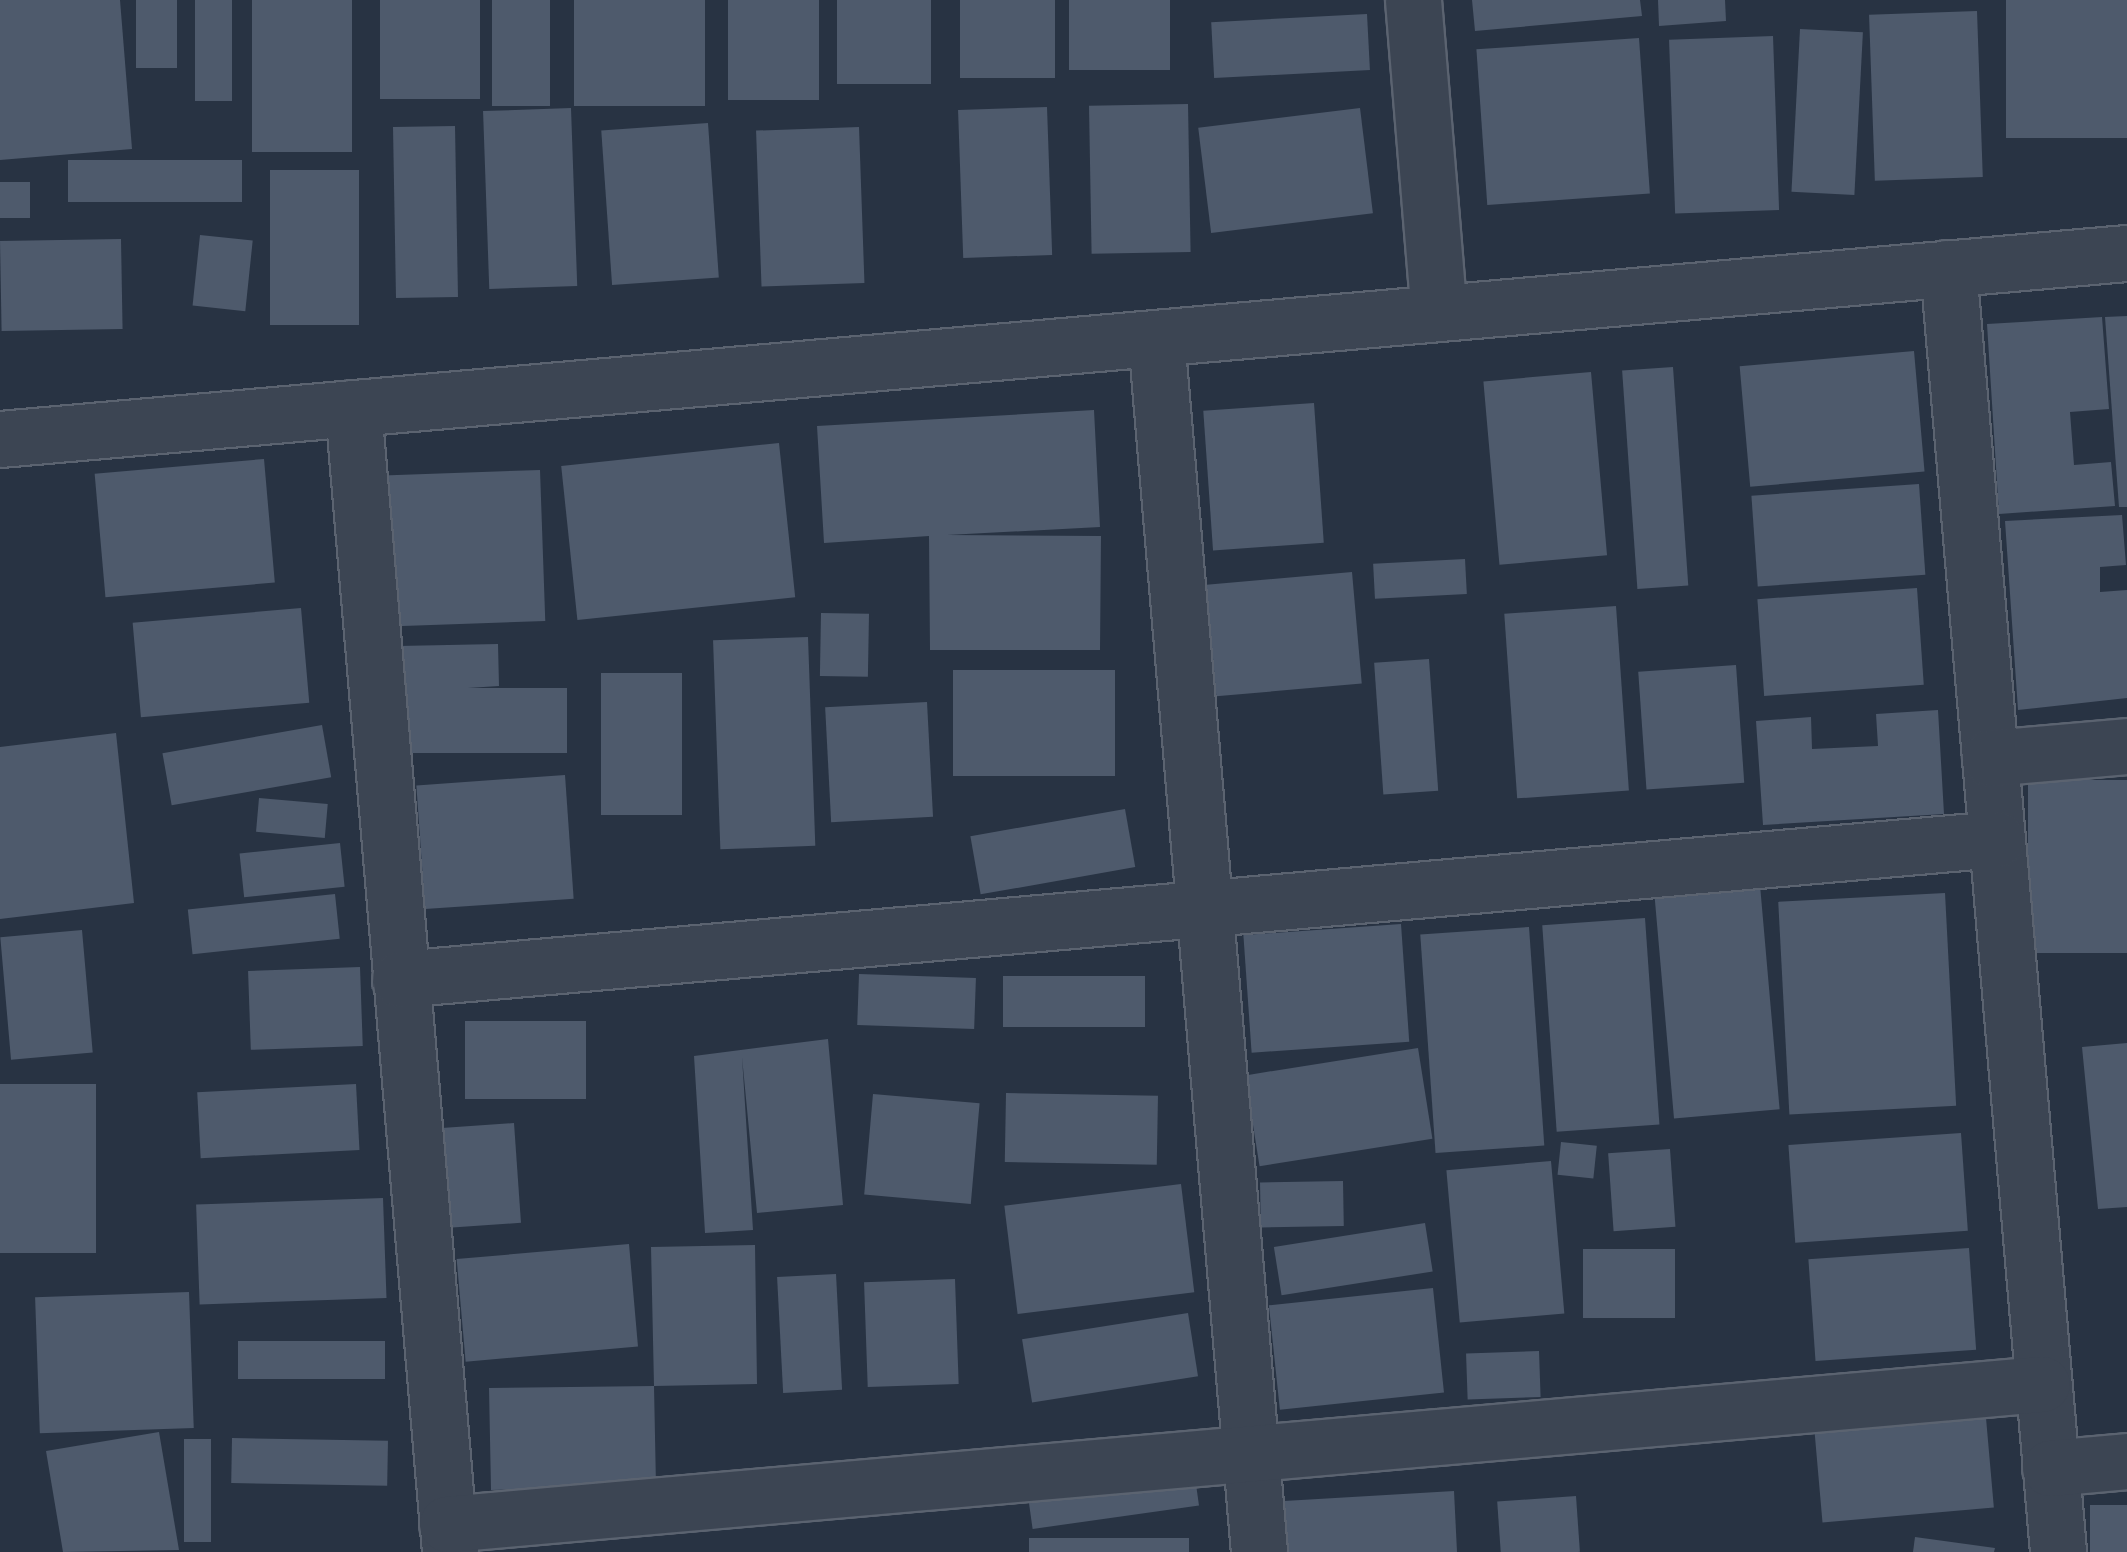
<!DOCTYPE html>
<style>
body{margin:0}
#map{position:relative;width:2127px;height:1552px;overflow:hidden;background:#283343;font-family:"Titillium Web",sans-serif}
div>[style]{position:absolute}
.building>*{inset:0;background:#4e5a6c;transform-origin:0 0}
.roads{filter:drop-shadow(2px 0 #5b6370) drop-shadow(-2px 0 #5b6370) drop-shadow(0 2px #5b6370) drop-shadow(0 -2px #5b6370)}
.minor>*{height:55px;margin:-27.5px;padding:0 27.5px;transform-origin:27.5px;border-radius:27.5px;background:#3c4553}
span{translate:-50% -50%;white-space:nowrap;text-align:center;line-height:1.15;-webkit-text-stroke:10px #212a38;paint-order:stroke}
</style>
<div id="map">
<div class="building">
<i style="clip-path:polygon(0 0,120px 0,132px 149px,0 160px)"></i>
<i style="left:136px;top:0;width:41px;height:68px"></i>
<i style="left:195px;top:0;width:37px;height:101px"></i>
<i style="left:252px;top:0;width:100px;height:152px"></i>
<i style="left:380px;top:0;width:100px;height:99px"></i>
<i style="left:492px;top:0;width:58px;height:106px"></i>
<i style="left:574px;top:0;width:131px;height:106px"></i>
<i style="left:728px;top:0;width:91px;height:100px"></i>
<i style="left:837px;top:0;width:94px;height:84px"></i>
<i style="left:960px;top:0;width:95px;height:78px"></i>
<i style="left:1069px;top:0;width:101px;height:70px"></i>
<i style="clip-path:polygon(1472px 0,1640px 0,1642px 16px,1475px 31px)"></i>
<i style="clip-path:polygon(1658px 0,1725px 0,1726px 21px,1659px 26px)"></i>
<i style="left:2127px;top:0;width:138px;height:121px;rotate:90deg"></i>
<i style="left:1977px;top:11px;width:166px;height:108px;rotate:88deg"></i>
<i style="left:1367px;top:14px;width:56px;height:156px;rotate:87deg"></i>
<i style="left:1800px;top:29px;width:63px;height:163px;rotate:3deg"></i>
<i style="left:1773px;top:36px;width:174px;height:104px;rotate:88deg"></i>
<i style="left:1639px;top:38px;width:156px;height:163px;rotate:86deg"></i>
<i style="left:1188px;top:104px;width:148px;height:99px;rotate:89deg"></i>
<i style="left:1047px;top:107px;width:148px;height:89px;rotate:88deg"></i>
<i style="left:571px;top:108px;width:178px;height:88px;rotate:88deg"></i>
<i style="left:1360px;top:108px;width:106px;height:163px;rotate:83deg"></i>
<i style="left:708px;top:123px;width:155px;height:107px;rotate:86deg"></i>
<i style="left:455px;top:126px;width:171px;height:62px;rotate:89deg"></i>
<i style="left:859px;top:127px;width:156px;height:103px;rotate:88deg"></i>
<i style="left:242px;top:160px;width:42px;height:174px;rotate:90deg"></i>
<i style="left:359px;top:170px;width:155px;height:89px;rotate:90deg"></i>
<i style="left:0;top:182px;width:30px;height:36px"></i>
<i style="left:200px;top:235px;width:53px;height:71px;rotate:6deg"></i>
<i style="left:121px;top:239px;width:90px;height:121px;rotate:89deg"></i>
<i style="clip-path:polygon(2127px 316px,2127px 507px,2119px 507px,2105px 317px)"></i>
<i style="clip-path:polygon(2102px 317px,2109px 409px,2070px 412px,2074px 465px,2111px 462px,2115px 506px,1999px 514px,1987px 324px)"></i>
<i style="left:1914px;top:351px;width:121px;height:175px;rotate:85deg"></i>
<i style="left:1673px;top:367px;width:219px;height:51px;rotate:86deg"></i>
<i style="left:1591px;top:372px;width:184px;height:108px;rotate:85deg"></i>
<i style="left:1314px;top:403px;width:140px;height:111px;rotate:86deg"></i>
<i style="clip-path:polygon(1094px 410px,1100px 527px,947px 535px,1101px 536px,1100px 650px,930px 650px,929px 536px,824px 543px,817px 426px)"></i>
<i style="left:779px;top:443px;width:155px;height:219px;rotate:84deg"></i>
<i style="left:264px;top:459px;width:124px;height:170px;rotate:85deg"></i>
<i style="left:540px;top:470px;width:151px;height:164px;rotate:88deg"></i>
<i style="left:1919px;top:484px;width:91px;height:168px;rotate:86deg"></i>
<i style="clip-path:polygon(2122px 515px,2126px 565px,2100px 567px,2100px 592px,2127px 590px,2127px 698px,2018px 710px,2005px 521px)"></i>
<i style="left:1465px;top:559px;width:35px;height:92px;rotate:87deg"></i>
<i style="left:1352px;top:572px;width:112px;height:146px;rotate:85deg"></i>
<i style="left:1917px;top:588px;width:97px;height:160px;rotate:86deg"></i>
<i style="left:1616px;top:606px;width:185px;height:112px;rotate:86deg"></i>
<i style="left:301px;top:608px;width:95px;height:169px;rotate:85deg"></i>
<i style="left:821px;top:613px;width:48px;height:63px;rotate:1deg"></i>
<i style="left:808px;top:637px;width:209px;height:95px;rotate:88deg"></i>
<i style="clip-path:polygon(498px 644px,499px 686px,468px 688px,567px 688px,567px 753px,399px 753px,398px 646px)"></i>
<i style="left:1429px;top:659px;width:132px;height:55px;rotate:86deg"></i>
<i style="left:1736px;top:665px;width:118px;height:98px;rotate:86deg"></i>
<i style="left:953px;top:670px;width:162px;height:106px"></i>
<i style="left:601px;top:673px;width:81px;height:142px"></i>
<i style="left:927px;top:702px;width:115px;height:102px;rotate:87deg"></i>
<i style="clip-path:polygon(1938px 710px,1944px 814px,1763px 825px,1756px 721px,1811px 717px,1812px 749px,1878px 746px,1876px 714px)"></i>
<i style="left:322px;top:725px;width:53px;height:162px;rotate:80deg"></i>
<i style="clip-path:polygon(116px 733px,134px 903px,0 919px,0 747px)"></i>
<i style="left:565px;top:775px;width:124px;height:149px;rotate:86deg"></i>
<i style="left:2127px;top:780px;width:173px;height:99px;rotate:90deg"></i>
<i style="left:259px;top:798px;width:69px;height:34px;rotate:5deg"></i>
<i style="left:1125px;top:809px;width:59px;height:157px;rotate:80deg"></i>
<i style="left:340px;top:843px;width:44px;height:101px;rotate:84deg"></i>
<i style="left:1760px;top:885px;width:225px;height:106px;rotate:85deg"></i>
<i style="left:1945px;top:893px;width:213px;height:167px;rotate:87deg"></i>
<i style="left:335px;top:894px;width:45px;height:148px;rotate:84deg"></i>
<i style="left:1645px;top:918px;width:207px;height:103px;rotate:86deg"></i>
<i style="left:1401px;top:924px;width:118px;height:158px;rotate:86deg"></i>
<i style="left:1529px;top:927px;width:219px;height:109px;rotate:86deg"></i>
<i style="left:82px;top:930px;width:123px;height:82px;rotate:85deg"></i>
<i style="left:360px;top:967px;width:79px;height:112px;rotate:88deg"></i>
<i style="left:859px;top:974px;width:117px;height:51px;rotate:2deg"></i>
<i style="left:1145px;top:976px;width:51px;height:142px;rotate:90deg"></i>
<i style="left:465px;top:1021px;width:121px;height:78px"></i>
<i style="clip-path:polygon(828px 1039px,843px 1205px,757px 1213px,742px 1057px,753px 1230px,705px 1233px,694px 1056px)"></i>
<i style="clip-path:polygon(2127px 1043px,2127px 1207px,2098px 1209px,2082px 1047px)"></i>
<i style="left:1418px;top:1048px;width:92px;height:175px;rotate:81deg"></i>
<i style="left:0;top:1084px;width:96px;height:169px"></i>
<i style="left:356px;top:1084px;width:66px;height:159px;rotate:87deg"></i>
<i style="left:1006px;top:1093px;width:152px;height:69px;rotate:1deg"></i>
<i style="left:873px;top:1094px;width:107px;height:101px;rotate:5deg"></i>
<i style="left:514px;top:1123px;width:100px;height:76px;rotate:86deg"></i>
<i style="left:1961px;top:1133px;width:98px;height:173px;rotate:86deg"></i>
<i style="left:1561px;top:1142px;width:36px;height:33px;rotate:6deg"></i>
<i style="left:1670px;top:1149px;width:78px;height:62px;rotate:86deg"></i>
<i style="left:1551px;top:1161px;width:153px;height:105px;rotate:85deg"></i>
<i style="left:1343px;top:1181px;width:45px;height:83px;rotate:89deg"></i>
<i style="left:1181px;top:1184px;width:109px;height:178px;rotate:83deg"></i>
<i style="left:383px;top:1198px;width:100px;height:187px;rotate:88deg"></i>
<i style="left:1425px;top:1223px;width:49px;height:153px;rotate:81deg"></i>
<i style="left:629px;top:1244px;width:103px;height:173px;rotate:85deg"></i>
<i style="clip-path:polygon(755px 1245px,757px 1384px,654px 1386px,656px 1486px,491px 1490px,489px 1388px,654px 1386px,651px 1247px)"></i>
<i style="left:1969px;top:1248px;width:102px;height:161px;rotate:86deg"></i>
<i style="left:1675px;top:1249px;width:69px;height:92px;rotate:90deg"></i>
<i style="left:836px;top:1274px;width:116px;height:59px;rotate:87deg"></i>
<i style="left:955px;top:1279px;width:105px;height:91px;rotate:88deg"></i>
<i style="left:1433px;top:1288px;width:105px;height:165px;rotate:84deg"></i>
<i style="left:189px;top:1292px;width:136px;height:154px;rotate:88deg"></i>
<i style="left:1188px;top:1313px;width:64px;height:168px;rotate:81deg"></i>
<i style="left:385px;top:1341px;width:38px;height:147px;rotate:90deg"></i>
<i style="left:1539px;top:1351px;width:46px;height:73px;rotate:88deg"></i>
<i style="left:1984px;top:1395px;width:113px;height:172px;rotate:85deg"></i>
<i style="clip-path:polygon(159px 1432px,179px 1550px,63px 1552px,46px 1451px)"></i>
<i style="left:232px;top:1438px;width:156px;height:45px;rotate:1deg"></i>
<i style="left:211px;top:1439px;width:103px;height:27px;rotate:90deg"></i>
<i style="left:1193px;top:1463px;width:43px;height:168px;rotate:82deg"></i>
<i style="clip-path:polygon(1454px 1491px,1457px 1552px,1287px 1552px,1284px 1501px)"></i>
<i style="left:1576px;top:1496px;width:56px;height:79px;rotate:86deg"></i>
<i style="left:2127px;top:1505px;width:47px;height:37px;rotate:90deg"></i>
<i style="clip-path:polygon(1915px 1537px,1995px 1548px,1994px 1552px,1913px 1552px)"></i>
<i style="left:1029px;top:1538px;width:160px;height:14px"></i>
</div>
<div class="roads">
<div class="minor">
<i style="left:1413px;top:0;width:314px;rotate:85.3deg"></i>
<i style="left:1948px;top:268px;width:1289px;rotate:85.1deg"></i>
<i style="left:1156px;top:338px;width:1218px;rotate:85.15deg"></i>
<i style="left:353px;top:408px;width:1148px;rotate:85.15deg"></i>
<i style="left:0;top:439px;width:2135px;rotate:-5deg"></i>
<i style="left:1990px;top:758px;width:138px;rotate:-5deg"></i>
<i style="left:400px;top:979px;width:1603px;rotate:-5.01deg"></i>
<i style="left:2050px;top:1468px;width:77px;rotate:-5.2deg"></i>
<i style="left:447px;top:1524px;width:1601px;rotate:-5.02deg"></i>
</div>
</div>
</div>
